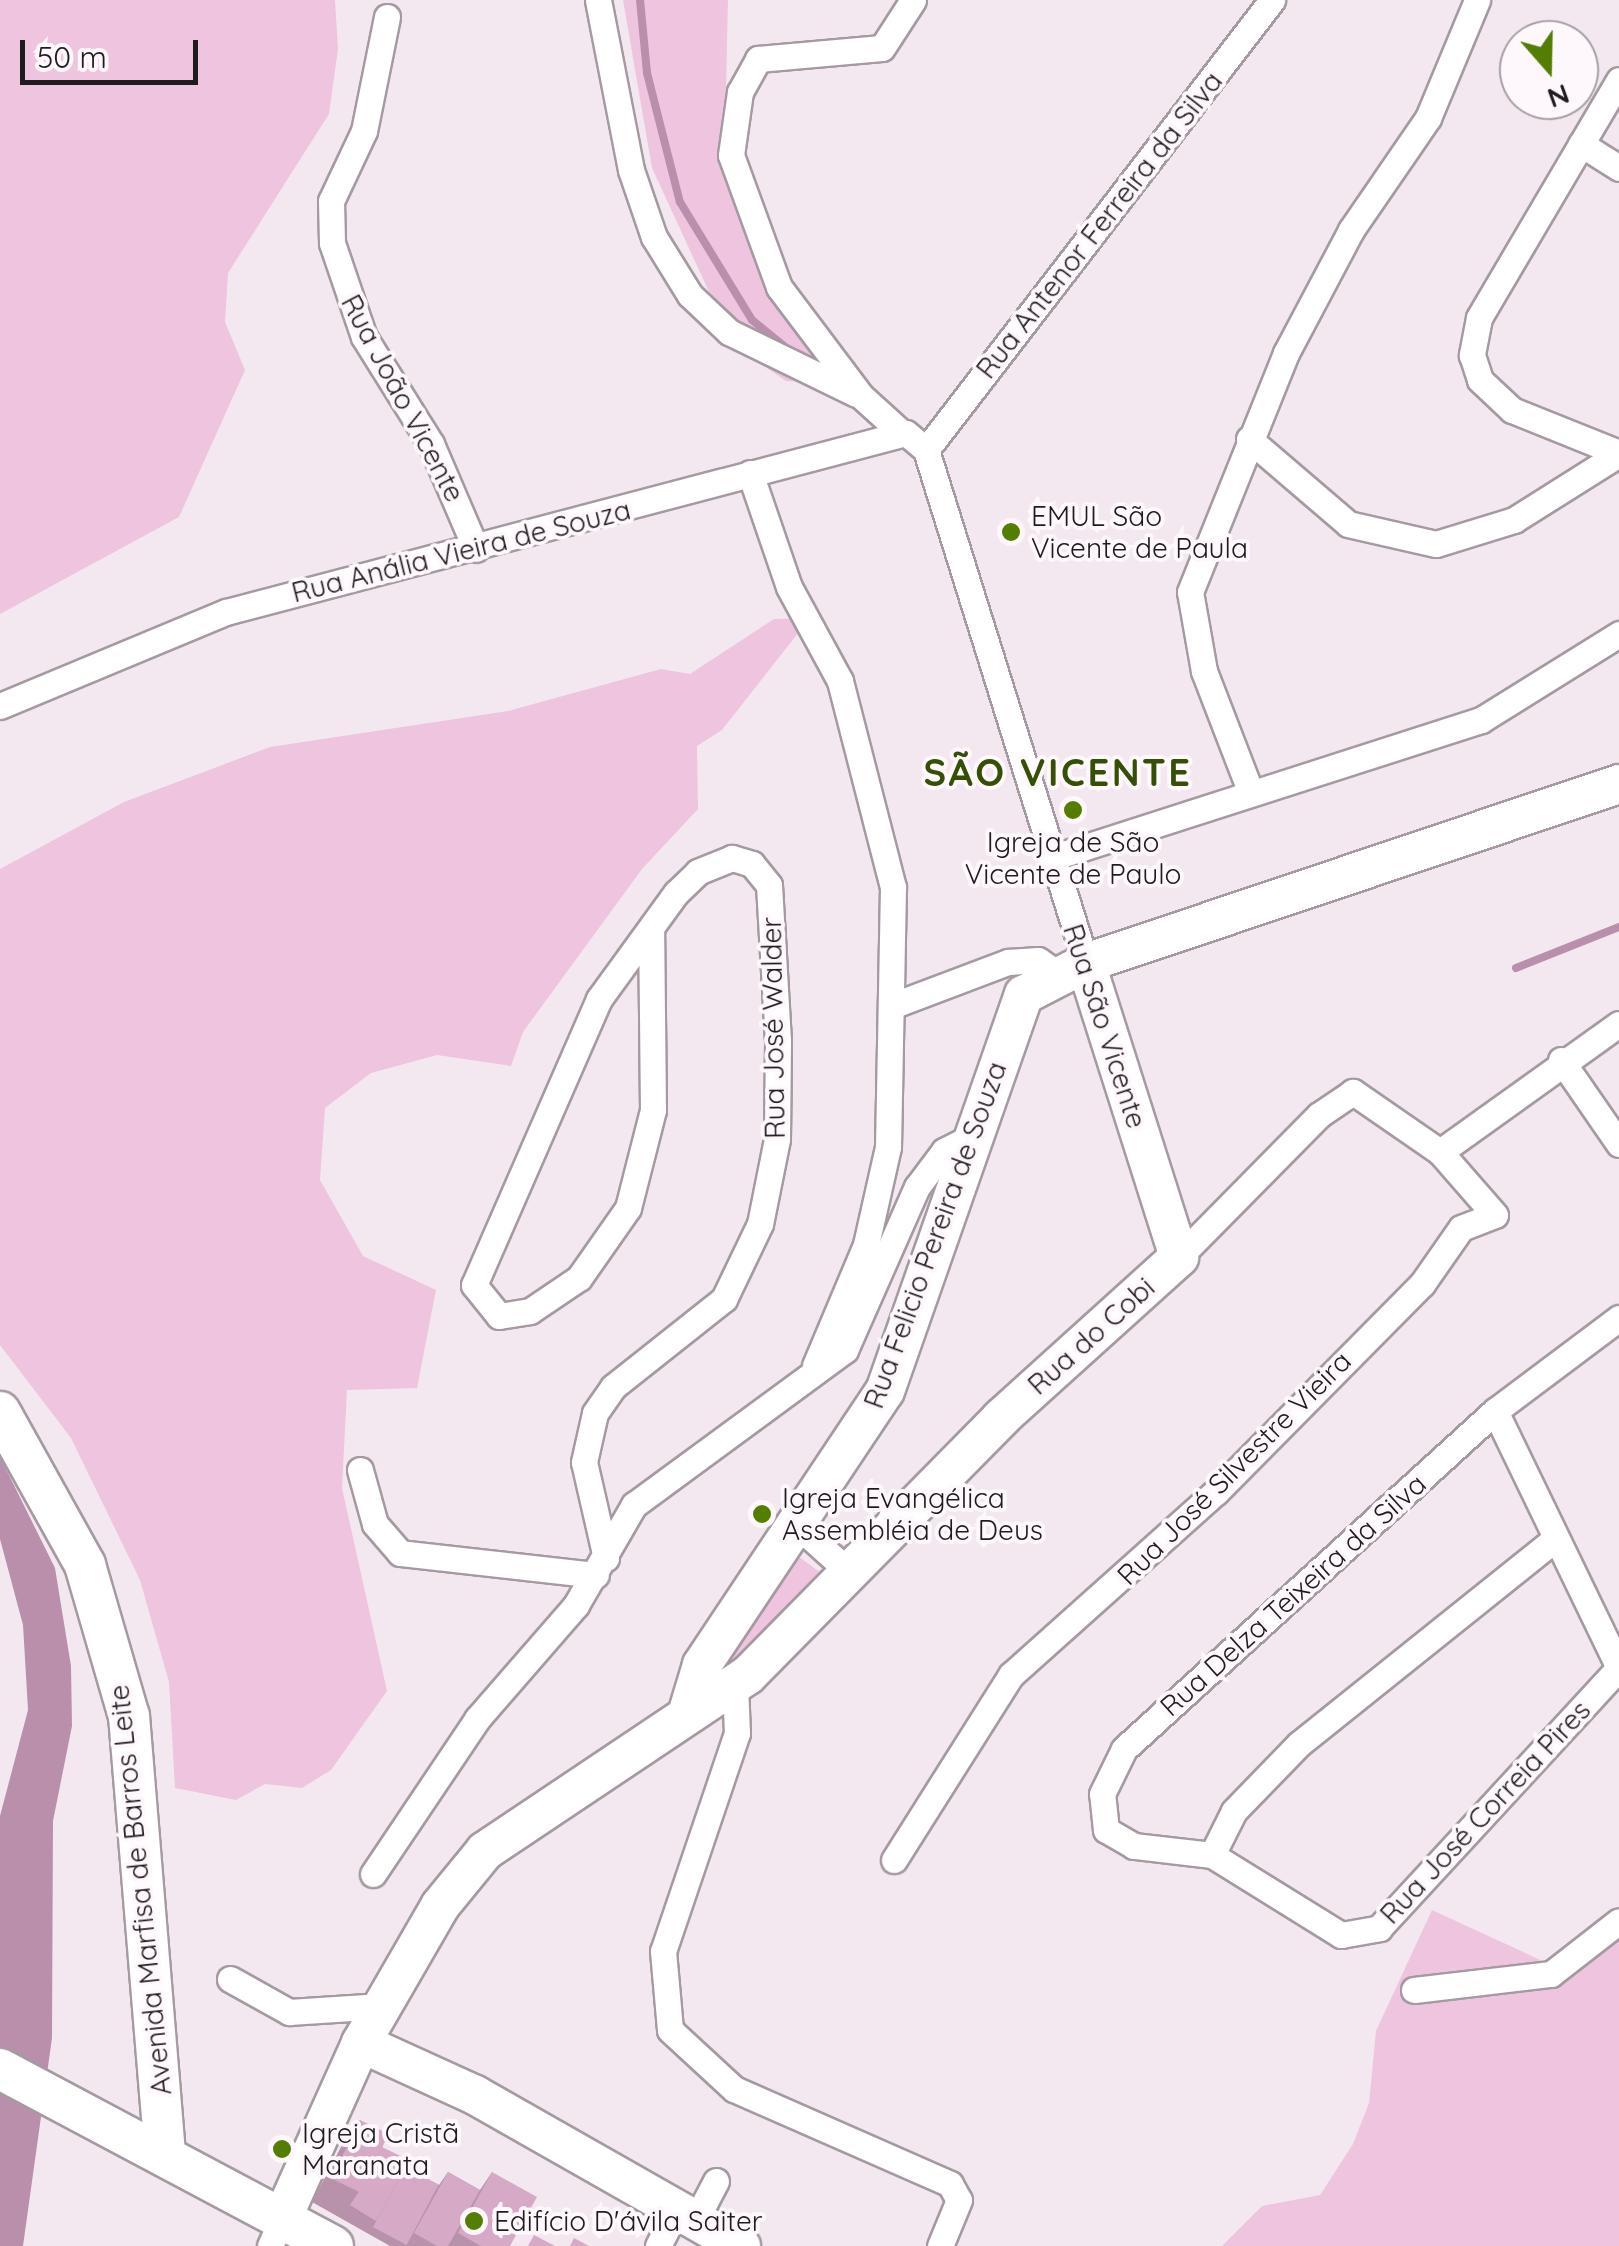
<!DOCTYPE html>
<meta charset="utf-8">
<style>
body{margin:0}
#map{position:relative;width:1619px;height:2246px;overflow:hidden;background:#f4e8f0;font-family:Quicksand,sans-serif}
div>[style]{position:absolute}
.green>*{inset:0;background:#eec4df}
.water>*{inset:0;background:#ba8fac}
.stream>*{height:8px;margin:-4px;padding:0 4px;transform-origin:4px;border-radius:4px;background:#ba8fac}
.roads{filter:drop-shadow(2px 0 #a59aa1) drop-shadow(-2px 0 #a59aa1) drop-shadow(0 2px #a59aa1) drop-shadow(0 -2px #a59aa1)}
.street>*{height:25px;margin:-12.5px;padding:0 12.5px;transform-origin:12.5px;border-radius:12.5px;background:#fff}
.secondary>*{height:38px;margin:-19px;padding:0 19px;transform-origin:19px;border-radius:19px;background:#fff}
.primary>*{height:40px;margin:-20px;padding:0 20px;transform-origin:20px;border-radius:20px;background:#fff}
.wall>*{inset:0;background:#b892ab}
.building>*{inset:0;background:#d6aac7;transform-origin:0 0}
.dots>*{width:28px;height:28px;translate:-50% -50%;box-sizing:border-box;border:5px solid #fef7fc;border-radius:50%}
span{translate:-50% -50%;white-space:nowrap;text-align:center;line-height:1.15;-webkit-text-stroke:8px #fef7fc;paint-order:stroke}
.street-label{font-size:28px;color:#1f1b1e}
.poi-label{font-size:28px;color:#1f1b1e}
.left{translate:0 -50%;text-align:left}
.district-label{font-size:38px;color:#355006;font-weight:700;letter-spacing:2.5px}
.north{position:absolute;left:1499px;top:20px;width:100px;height:100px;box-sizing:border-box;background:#fef7fc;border:2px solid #a59fa3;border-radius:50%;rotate:160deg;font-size:28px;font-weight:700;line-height:40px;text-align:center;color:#1f1b1e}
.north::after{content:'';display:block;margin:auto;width:35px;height:45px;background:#547e00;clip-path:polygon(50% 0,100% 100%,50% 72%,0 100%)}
.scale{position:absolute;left:20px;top:40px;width:178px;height:45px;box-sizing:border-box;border:5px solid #1f1b1e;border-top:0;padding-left:12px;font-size:30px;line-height:35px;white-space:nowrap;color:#1f1b1e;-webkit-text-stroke:8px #fef7fc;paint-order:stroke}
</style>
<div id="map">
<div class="green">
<i style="clip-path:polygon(0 0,335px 0,338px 49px,329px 114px,228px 273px,225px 322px,245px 370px,179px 517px,0 614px)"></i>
<i style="clip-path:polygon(623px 0,728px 0,724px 173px,765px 282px,841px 362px,829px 383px,786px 381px,734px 346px,652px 168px)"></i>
<i style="clip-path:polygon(810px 618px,722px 730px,697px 746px,698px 809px,642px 869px,523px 1032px,511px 1066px,437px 1055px,371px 1073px,325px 1108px,320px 1180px,363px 1256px,436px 1290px,417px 1388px,347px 1390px,342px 1488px,387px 1691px,331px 1770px,302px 1788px,265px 1784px,236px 1800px,175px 1788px,169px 1682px,140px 1580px,71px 1438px,0 1345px,0 869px,124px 802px,270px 747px,508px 711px,661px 669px,690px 674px,774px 619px)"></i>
<i style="clip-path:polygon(791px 1551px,828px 1578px,727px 1679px,714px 1671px)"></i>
<i style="clip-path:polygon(1432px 1910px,1560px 1969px,1619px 1925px,1619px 2246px,1222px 2246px,1262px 2206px,1320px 2195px,1353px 2144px,1369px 2103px,1376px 2031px)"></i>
</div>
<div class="water">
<i style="clip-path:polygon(0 1457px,55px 1568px,71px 1666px,72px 1726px,53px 1821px,52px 2038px,23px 2246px,0 2246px,0 1816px,28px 1710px,23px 1625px,0 1539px)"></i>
</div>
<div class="stream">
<i style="left:640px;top:0;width:73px;rotate:84.5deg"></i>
<i style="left:647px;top:73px;width:133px;rotate:75.7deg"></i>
<i style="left:680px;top:202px;width:138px;rotate:58.6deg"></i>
<i style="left:752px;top:320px;width:41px;rotate:39.1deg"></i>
<i style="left:1516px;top:968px;width:111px;rotate:-21.7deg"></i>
</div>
<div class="roads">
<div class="street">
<i style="left:598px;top:0;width:173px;rotate:79deg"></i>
<i style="left:631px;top:170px;width:71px;rotate:71.1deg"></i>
<i style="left:654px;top:237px;width:68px;rotate:58.2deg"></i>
<i style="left:690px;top:295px;width:54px;rotate:43.5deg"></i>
<i style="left:729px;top:332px;width:141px;rotate:26deg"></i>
<i style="left:387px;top:17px;width:116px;rotate:101.4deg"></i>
<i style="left:364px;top:131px;width:77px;rotate:115.2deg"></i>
<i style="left:331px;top:201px;width:42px;rotate:88.6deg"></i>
<i style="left:332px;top:243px;width:99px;rotate:71.2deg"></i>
<i style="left:364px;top:337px;width:126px;rotate:57.9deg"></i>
<i style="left:431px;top:444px;width:114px;rotate:66.8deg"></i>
<i style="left:1619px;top:80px;width:276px;rotate:120.5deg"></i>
<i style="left:1479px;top:318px;width:38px;rotate:101deg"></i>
<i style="left:1472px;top:355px;width:26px;rotate:72deg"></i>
<i style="left:1480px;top:380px;width:44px;rotate:43.2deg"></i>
<i style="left:1512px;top:410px;width:115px;rotate:21.9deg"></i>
<i style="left:1581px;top:144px;width:45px;rotate:32.3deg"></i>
<i style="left:903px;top:434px;width:57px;rotate:-137.9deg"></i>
<i style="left:861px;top:396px;width:136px;rotate:-127deg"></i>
<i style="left:779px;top:287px;width:140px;rotate:-110deg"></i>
<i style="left:731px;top:155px;width:64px;rotate:-81.9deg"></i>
<i style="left:740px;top:92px;width:38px;rotate:-61deg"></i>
<i style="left:758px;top:59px;width:124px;rotate:-5.1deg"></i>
<i style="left:882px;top:48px;width:57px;rotate:-57.1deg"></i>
<i style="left:1249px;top:439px;width:130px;rotate:40.6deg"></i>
<i style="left:1348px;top:524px;width:90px;rotate:12.8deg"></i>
<i style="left:1436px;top:544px;width:82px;rotate:-17.1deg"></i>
<i style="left:1514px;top:520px;width:124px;rotate:-32.2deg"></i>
<i style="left:926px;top:450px;width:568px;rotate:-52.44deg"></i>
<i style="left:750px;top:473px;width:120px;rotate:71.1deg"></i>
<i style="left:789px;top:587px;width:107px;rotate:61.5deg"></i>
<i style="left:840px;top:681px;width:213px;rotate:75.6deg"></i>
<i style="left:893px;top:887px;width:260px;rotate:91.1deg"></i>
<i style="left:888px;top:1147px;width:100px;rotate:102.7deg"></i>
<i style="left:866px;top:1245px;width:131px;rotate:112.9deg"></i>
<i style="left:0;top:706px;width:245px;rotate:-22.6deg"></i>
<i style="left:226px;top:612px;width:703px;rotate:-14.75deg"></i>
<i style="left:906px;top:433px;width:26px;rotate:40deg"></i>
<i style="left:926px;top:450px;width:537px;rotate:72.68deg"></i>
<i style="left:1251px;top:793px;width:131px;rotate:-111.1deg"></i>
<i style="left:1204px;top:671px;width:80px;rotate:-100deg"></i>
<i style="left:1190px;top:592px;width:258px;rotate:-68.1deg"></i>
<i style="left:1286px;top:353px;width:139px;rotate:-62.1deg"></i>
<i style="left:1351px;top:230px;width:136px;rotate:-55.5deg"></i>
<i style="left:1428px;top:118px;width:128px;rotate:-67.4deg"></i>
<i style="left:1051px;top:858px;width:452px;rotate:-17.8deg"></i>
<i style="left:1481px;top:720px;width:163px;rotate:-31.9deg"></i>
<i style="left:894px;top:1005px;width:122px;rotate:-20.7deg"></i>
<i style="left:1008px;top:962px;width:30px;rotate:-4deg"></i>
<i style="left:1038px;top:960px;width:24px;rotate:35deg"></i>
<i style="left:1561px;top:1060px;width:102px;rotate:55.4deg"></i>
<i style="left:1440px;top:1152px;width:220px;rotate:-35.6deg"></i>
<i style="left:1495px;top:1411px;width:284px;rotate:64.2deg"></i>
<i style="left:360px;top:1470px;width:56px;rotate:74.5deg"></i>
<i style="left:375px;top:1524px;width:38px;rotate:49deg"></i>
<i style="left:400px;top:1553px;width:197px;rotate:6.4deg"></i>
<i style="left:797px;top:1525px;width:70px;rotate:42.1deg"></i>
<i style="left:606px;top:1558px;width:98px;rotate:-102.9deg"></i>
<i style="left:584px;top:1462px;width:50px;rotate:-77.3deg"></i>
<i style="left:595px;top:1413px;width:32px;rotate:-55deg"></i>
<i style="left:613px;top:1387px;width:142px;rotate:-38.4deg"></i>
<i style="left:724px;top:1299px;width:83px;rotate:-64.4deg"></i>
<i style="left:760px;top:1224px;width:87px;rotate:-78.7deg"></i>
<i style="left:777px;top:1139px;width:98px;rotate:-89.4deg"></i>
<i style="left:778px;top:1041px;width:156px;rotate:-93.3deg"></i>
<i style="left:769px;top:885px;width:27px;rotate:-129deg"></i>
<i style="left:752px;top:864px;width:21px;rotate:-163deg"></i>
<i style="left:732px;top:858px;width:37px;rotate:158deg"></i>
<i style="left:698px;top:872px;width:30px;rotate:136deg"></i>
<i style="left:676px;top:893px;width:131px;rotate:126deg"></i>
<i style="left:599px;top:999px;width:312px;rotate:113.6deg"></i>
<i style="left:474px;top:1285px;width:40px;rotate:51deg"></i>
<i style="left:499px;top:1316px;width:31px;rotate:-9deg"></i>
<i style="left:530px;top:1311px;width:59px;rotate:-34deg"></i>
<i style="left:579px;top:1278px;width:85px;rotate:-55deg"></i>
<i style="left:628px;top:1208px;width:101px;rotate:-75.7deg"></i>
<i style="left:653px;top:1110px;width:181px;rotate:-90.6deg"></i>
<i style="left:735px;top:1684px;width:49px;rotate:87.7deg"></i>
<i style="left:737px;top:1733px;width:230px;rotate:108.7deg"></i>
<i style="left:663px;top:1951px;width:79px;rotate:84.9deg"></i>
<i style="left:670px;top:2030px;width:87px;rotate:42.7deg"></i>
<i style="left:734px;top:2089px;width:236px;rotate:23.7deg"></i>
<i style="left:950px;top:2184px;width:18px;rotate:61deg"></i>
<i style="left:959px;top:2200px;width:50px;rotate:112.4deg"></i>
<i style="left:1212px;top:1855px;width:79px;rotate:-173.4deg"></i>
<i style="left:1134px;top:1846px;width:32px;rotate:-150deg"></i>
<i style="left:1106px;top:1830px;width:36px;rotate:-96deg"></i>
<i style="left:1102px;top:1794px;width:50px;rotate:-63.9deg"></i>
<i style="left:1124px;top:1749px;width:502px;rotate:-42.34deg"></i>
<i style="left:1495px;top:1411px;width:155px;rotate:-36.9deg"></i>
<i style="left:1212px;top:1855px;width:152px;rotate:31.8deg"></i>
<i style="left:1341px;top:1935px;width:39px;rotate:-10deg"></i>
<i style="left:1379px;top:1928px;width:354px;rotate:-47.3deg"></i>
<i style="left:1212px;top:1855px;width:49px;rotate:-63.4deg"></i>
<i style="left:1234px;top:1811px;width:93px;rotate:-45.9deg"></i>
<i style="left:1299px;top:1744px;width:328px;rotate:-38.7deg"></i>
<i style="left:894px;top:1860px;width:219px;rotate:-57.7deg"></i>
<i style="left:1011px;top:1675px;width:275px;rotate:-41.8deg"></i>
<i style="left:1216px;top:1492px;width:293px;rotate:-45.3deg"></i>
<i style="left:1422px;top:1284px;width:68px;rotate:-55.1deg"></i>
<i style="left:1461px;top:1228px;width:36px;rotate:-21deg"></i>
<i style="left:1495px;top:1215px;width:84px;rotate:-131.1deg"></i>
<i style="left:1440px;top:1152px;width:106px;rotate:-145.4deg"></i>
<i style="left:1353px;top:1092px;width:41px;rotate:145.9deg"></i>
<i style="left:1319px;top:1115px;width:199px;rotate:134.6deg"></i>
<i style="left:373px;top:1874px;width:187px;rotate:-56.1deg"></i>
<i style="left:477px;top:1719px;width:151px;rotate:-49deg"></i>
<i style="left:576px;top:1605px;width:116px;rotate:-59.9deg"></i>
<i style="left:634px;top:1505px;width:262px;rotate:-36.3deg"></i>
<i style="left:845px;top:1350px;width:178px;rotate:-66.2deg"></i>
<i style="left:917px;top:1187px;width:45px;rotate:-53.1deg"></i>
<i style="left:944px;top:1151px;width:27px;rotate:-27deg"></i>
<i style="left:230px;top:1979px;width:68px;rotate:29.2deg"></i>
<i style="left:289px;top:2012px;width:93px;rotate:-3.7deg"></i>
<i style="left:1414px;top:1990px;width:138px;rotate:-6.7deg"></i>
<i style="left:1551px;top:1974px;width:86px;rotate:-37.9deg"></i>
<i style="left:695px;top:2221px;width:45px;rotate:-62.3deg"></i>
<i style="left:270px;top:2246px;width:30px;rotate:-66deg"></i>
<i style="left:658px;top:2246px;width:39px;rotate:-63deg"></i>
</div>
<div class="secondary">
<i style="left:689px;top:1708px;width:45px;rotate:-73.2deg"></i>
<i style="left:702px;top:1665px;width:329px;rotate:-56.3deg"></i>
<i style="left:885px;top:1391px;width:420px;rotate:-70.7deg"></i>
<i style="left:1024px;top:995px;width:70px;rotate:-27.3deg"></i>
<i style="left:1086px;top:963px;width:562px;rotate:-18.56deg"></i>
<i style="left:361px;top:2043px;width:125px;rotate:24.5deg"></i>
<i style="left:475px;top:2095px;width:306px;rotate:29.6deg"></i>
<i style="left:282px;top:2219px;width:193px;rotate:-65.8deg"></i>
<i style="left:361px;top:2043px;width:158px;rotate:-60deg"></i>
<i style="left:440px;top:1906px;width:71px;rotate:-50.7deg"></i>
<i style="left:485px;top:1851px;width:316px;rotate:-33.8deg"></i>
<i style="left:748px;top:1675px;width:361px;rotate:-45.4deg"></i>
<i style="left:1001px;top:1418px;width:240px;rotate:-42.1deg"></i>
<i style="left:1179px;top:1257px;width:308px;rotate:-107.6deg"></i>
</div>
<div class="primary">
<i style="left:0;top:1412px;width:175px;rotate:60.9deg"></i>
<i style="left:85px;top:1565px;width:157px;rotate:73.8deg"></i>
<i style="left:129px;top:1716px;width:441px;rotate:85.3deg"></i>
<i style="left:0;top:2069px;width:377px;rotate:28deg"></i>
</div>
</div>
<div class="wall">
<i style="clip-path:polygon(360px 2120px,382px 2147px,405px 2167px,439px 2185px,448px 2172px,480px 2190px,492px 2172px,510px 2246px,390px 2246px,312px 2202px,342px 2145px)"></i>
</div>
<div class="building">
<i style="left:360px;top:2120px;width:32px;height:65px;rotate:26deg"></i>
<i style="clip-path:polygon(382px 2147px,409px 2160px,376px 2221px,350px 2205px,358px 2193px)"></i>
<i style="left:405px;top:2167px;width:38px;height:68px;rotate:28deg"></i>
<i style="clip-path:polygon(448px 2172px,480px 2190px,448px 2246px,437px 2246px,414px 2233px)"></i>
<i style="clip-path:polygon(492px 2172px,537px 2197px,510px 2246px,481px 2246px,458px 2233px)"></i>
<i style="clip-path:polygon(534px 2235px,555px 2246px,528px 2246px)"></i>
<i style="clip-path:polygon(574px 2238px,589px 2246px,570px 2246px)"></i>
</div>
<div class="dots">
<i style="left:1011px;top:532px;background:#547e00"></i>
<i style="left:1073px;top:810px;background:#547e00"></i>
<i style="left:762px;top:1514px;background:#547e00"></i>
<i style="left:282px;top:2149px;background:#547e00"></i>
<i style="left:474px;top:2221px;background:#547e00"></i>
</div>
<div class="street-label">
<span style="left:1099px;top:225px;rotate:-52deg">Rua Antenor Ferreira da Silva</span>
<span style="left:403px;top:398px;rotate:62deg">Rua João Vicente</span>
<span style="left:461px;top:551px;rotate:-14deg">Rua Anália Vieira de Souza</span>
<span style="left:1105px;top:1026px;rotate:72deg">Rua São Vicente</span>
<span style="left:773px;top:1028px;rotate:-91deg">Rua José Walder</span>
<span style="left:935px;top:1235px;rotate:-70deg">Rua Felicio Pereira de Souza</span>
<span style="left:1091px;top:1336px;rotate:-42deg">Rua do Cobi</span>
<span style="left:1234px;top:1468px;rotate:-45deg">Rua José Silvestre Vieira</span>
<span style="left:1293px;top:1595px;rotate:-42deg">Rua Delza Teixeira da Silva</span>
<span style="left:1485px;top:1812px;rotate:-47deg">Rua José Correia Pires</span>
<span style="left:140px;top:1890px;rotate:-96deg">Avenida Marfisa de Barros Leite</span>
</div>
<div class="poi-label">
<span class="left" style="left:1031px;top:532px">EMUL São<br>Vicente de Paula</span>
<span style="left:1073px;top:858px">Igreja de São<br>Vicente de Paulo</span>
<span class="left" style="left:782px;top:1514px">Igreja Evangélica<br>Assembléia de Deus</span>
<span class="left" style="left:302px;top:2149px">Igreja Cristã<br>Maranata</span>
<span class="left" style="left:494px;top:2221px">Edifício D'ávila Saiter</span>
</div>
<div class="district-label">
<span style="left:1058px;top:773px">SÃO VICENTE</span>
</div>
<div class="north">N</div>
<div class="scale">50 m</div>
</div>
